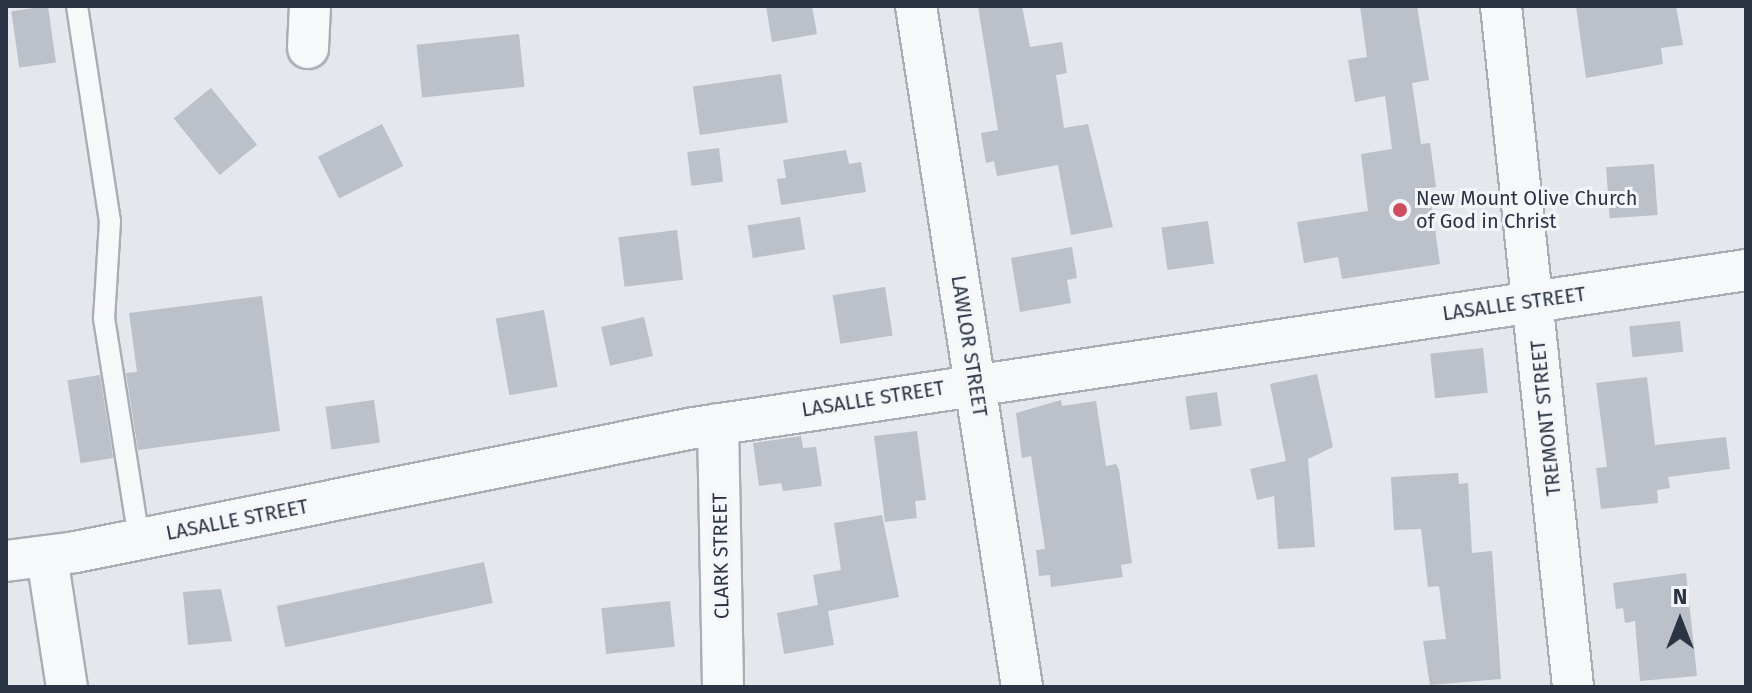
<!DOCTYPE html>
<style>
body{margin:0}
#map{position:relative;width:1752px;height:693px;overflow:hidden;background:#e4e7eb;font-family:"Fira Sans",sans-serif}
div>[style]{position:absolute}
.building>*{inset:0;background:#bbc0c9;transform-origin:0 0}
.roads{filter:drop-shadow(2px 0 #a9aeb6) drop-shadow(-2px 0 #a9aeb6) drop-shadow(0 2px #a9aeb6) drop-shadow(0 -2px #a9aeb6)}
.lane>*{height:20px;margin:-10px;padding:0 10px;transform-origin:10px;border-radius:10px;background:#f7f8fa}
.street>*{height:40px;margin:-20px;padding:0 20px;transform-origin:20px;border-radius:20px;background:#f7f8fa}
.dots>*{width:22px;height:22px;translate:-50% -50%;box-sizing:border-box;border:4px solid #f4f6f9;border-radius:50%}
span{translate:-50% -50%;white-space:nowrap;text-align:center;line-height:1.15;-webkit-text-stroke:6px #f4f6f9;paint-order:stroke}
.poi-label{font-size:20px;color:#2b3444}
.left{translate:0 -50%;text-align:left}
.street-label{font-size:20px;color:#2b3444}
.frame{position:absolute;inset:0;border:8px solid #2b3444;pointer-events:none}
.north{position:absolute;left:1640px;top:581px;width:80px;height:80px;-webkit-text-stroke:6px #f4f6f9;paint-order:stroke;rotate:0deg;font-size:22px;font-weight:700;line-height:32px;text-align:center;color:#2b3444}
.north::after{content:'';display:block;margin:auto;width:28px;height:36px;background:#2b3444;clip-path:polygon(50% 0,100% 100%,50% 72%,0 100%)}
</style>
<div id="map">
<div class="building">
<i style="left:48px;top:6px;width:57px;height:37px;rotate:82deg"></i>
<i style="clip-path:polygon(766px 6px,812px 6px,817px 34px,772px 42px)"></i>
<i style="clip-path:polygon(978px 6px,1022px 6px,1030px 47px,1062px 42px,1067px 73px,1056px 75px,1064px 128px,1088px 124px,1113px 227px,1071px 235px,1058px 165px,997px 176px,994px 161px,986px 163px,981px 133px,998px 130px)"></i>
<i style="clip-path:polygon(1360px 6px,1417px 6px,1429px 80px,1412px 83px,1421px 144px,1430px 143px,1436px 187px,1429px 188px,1440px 264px,1342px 279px,1338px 257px,1304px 263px,1297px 222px,1368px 211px,1361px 154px,1392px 149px,1385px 96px,1355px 102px,1348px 60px,1367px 57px)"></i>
<i style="clip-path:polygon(1576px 6px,1676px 6px,1683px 45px,1661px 48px,1663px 64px,1586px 78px)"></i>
<i style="left:519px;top:34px;width:53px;height:103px;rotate:84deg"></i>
<i style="left:781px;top:74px;width:49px;height:89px;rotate:82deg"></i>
<i style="left:211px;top:88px;width:73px;height:48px;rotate:51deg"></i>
<i style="left:382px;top:124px;width:47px;height:72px;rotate:63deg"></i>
<i style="left:719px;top:148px;width:34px;height:32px;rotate:83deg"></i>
<i style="clip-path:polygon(846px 150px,849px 164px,861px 162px,866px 192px,781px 205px,777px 179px,786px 178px,783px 160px)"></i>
<i style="left:1654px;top:164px;width:51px;height:48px;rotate:86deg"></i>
<i style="left:800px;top:217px;width:33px;height:53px;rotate:81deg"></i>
<i style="left:1208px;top:221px;width:43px;height:47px;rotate:82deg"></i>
<i style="left:677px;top:230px;width:50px;height:59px;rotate:83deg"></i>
<i style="clip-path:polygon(1072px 247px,1077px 278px,1067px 280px,1071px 303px,1020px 312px,1011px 258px)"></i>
<i style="left:885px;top:287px;width:49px;height:53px;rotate:81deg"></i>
<i style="clip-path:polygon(262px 296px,280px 431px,138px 450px,126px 373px,137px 372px,129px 313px)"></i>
<i style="left:544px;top:310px;width:78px;height:49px;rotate:80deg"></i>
<i style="left:644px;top:317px;width:40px;height:44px;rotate:77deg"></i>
<i style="left:1680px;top:321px;width:31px;height:51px;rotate:84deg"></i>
<i style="left:1483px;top:348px;width:45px;height:53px;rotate:84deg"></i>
<i style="clip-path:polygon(1317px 374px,1333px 447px,1308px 459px,1315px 547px,1278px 549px,1274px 496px,1257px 500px,1250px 469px,1286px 461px,1270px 384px)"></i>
<i style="left:100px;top:375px;width:84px;height:33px;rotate:81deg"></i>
<i style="clip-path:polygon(1647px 377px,1655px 445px,1726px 437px,1730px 469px,1668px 477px,1670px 488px,1657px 490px,1658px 503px,1601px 509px,1596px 468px,1607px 467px,1596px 383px)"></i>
<i style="left:1217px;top:392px;width:34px;height:32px;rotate:82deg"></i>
<i style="left:374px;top:400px;width:43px;height:49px;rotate:82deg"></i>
<i style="clip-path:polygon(1061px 400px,1062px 406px,1096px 401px,1106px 466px,1116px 464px,1119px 470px,1132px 563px,1121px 565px,1123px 577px,1051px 587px,1050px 575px,1039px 576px,1036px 550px,1045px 549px,1044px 541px,1031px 456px,1022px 458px,1016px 413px)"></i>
<i style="clip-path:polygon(917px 431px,926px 500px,915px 501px,917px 518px,885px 522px,874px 436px)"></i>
<i style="clip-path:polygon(801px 436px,803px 448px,816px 447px,822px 486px,783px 491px,781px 483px,759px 486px,753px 443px)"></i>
<i style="clip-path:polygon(1458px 473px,1459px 484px,1468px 483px,1472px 553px,1492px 551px,1501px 679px,1430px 685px,1423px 641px,1446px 639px,1439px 586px,1428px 587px,1421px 529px,1394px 530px,1391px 477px)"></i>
<i style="clip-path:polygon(882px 515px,899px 597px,828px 611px,834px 645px,784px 654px,777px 613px,818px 605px,813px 575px,841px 570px,834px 523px)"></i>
<i style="left:484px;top:562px;width:42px;height:212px;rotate:78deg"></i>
<i style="clip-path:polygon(1686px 573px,1697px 676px,1640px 681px,1635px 621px,1625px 623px,1623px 608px,1616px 609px,1613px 583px)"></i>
<i style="clip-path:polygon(221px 589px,232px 641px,188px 645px,183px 592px)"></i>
<i style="left:670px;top:601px;width:46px;height:69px;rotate:84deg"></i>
</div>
<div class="roads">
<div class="lane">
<i style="left:77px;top:6px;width:218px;rotate:81.3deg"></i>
<i style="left:110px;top:221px;width:97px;rotate:93.5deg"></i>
<i style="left:104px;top:318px;width:224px;rotate:81deg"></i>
</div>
<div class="street">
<i style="left:916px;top:6px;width:689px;rotate:81.15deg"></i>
<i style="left:1501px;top:6px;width:685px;rotate:83.96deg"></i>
<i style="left:308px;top:48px;width:42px;rotate:-87.3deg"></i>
<i style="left:718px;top:424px;width:263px;rotate:88.9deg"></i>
<i style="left:47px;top:557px;width:132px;rotate:81.3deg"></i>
<i style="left:6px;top:561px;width:71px;rotate:-7.3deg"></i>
<i style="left:76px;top:552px;width:630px;rotate:-11.35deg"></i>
<i style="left:694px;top:428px;width:1064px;rotate:-8.54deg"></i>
</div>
</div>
<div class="dots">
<i style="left:1400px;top:210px;background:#cd4c60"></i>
</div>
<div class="poi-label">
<span class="left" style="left:1416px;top:210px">New Mount Olive Church<br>of God in Christ</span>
</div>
<div class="street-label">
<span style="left:1514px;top:304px;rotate:-8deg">LASALLE STREET</span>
<span style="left:969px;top:346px;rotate:81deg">LAWLOR STREET</span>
<span style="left:873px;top:399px;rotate:-9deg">LASALLE STREET</span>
<span style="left:1546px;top:418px;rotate:-96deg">TREMONT STREET</span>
<span style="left:237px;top:520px;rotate:-11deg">LASALLE STREET</span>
<span style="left:721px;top:556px;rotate:-91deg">CLARK STREET</span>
</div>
<div class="frame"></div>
<div class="north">N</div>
</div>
